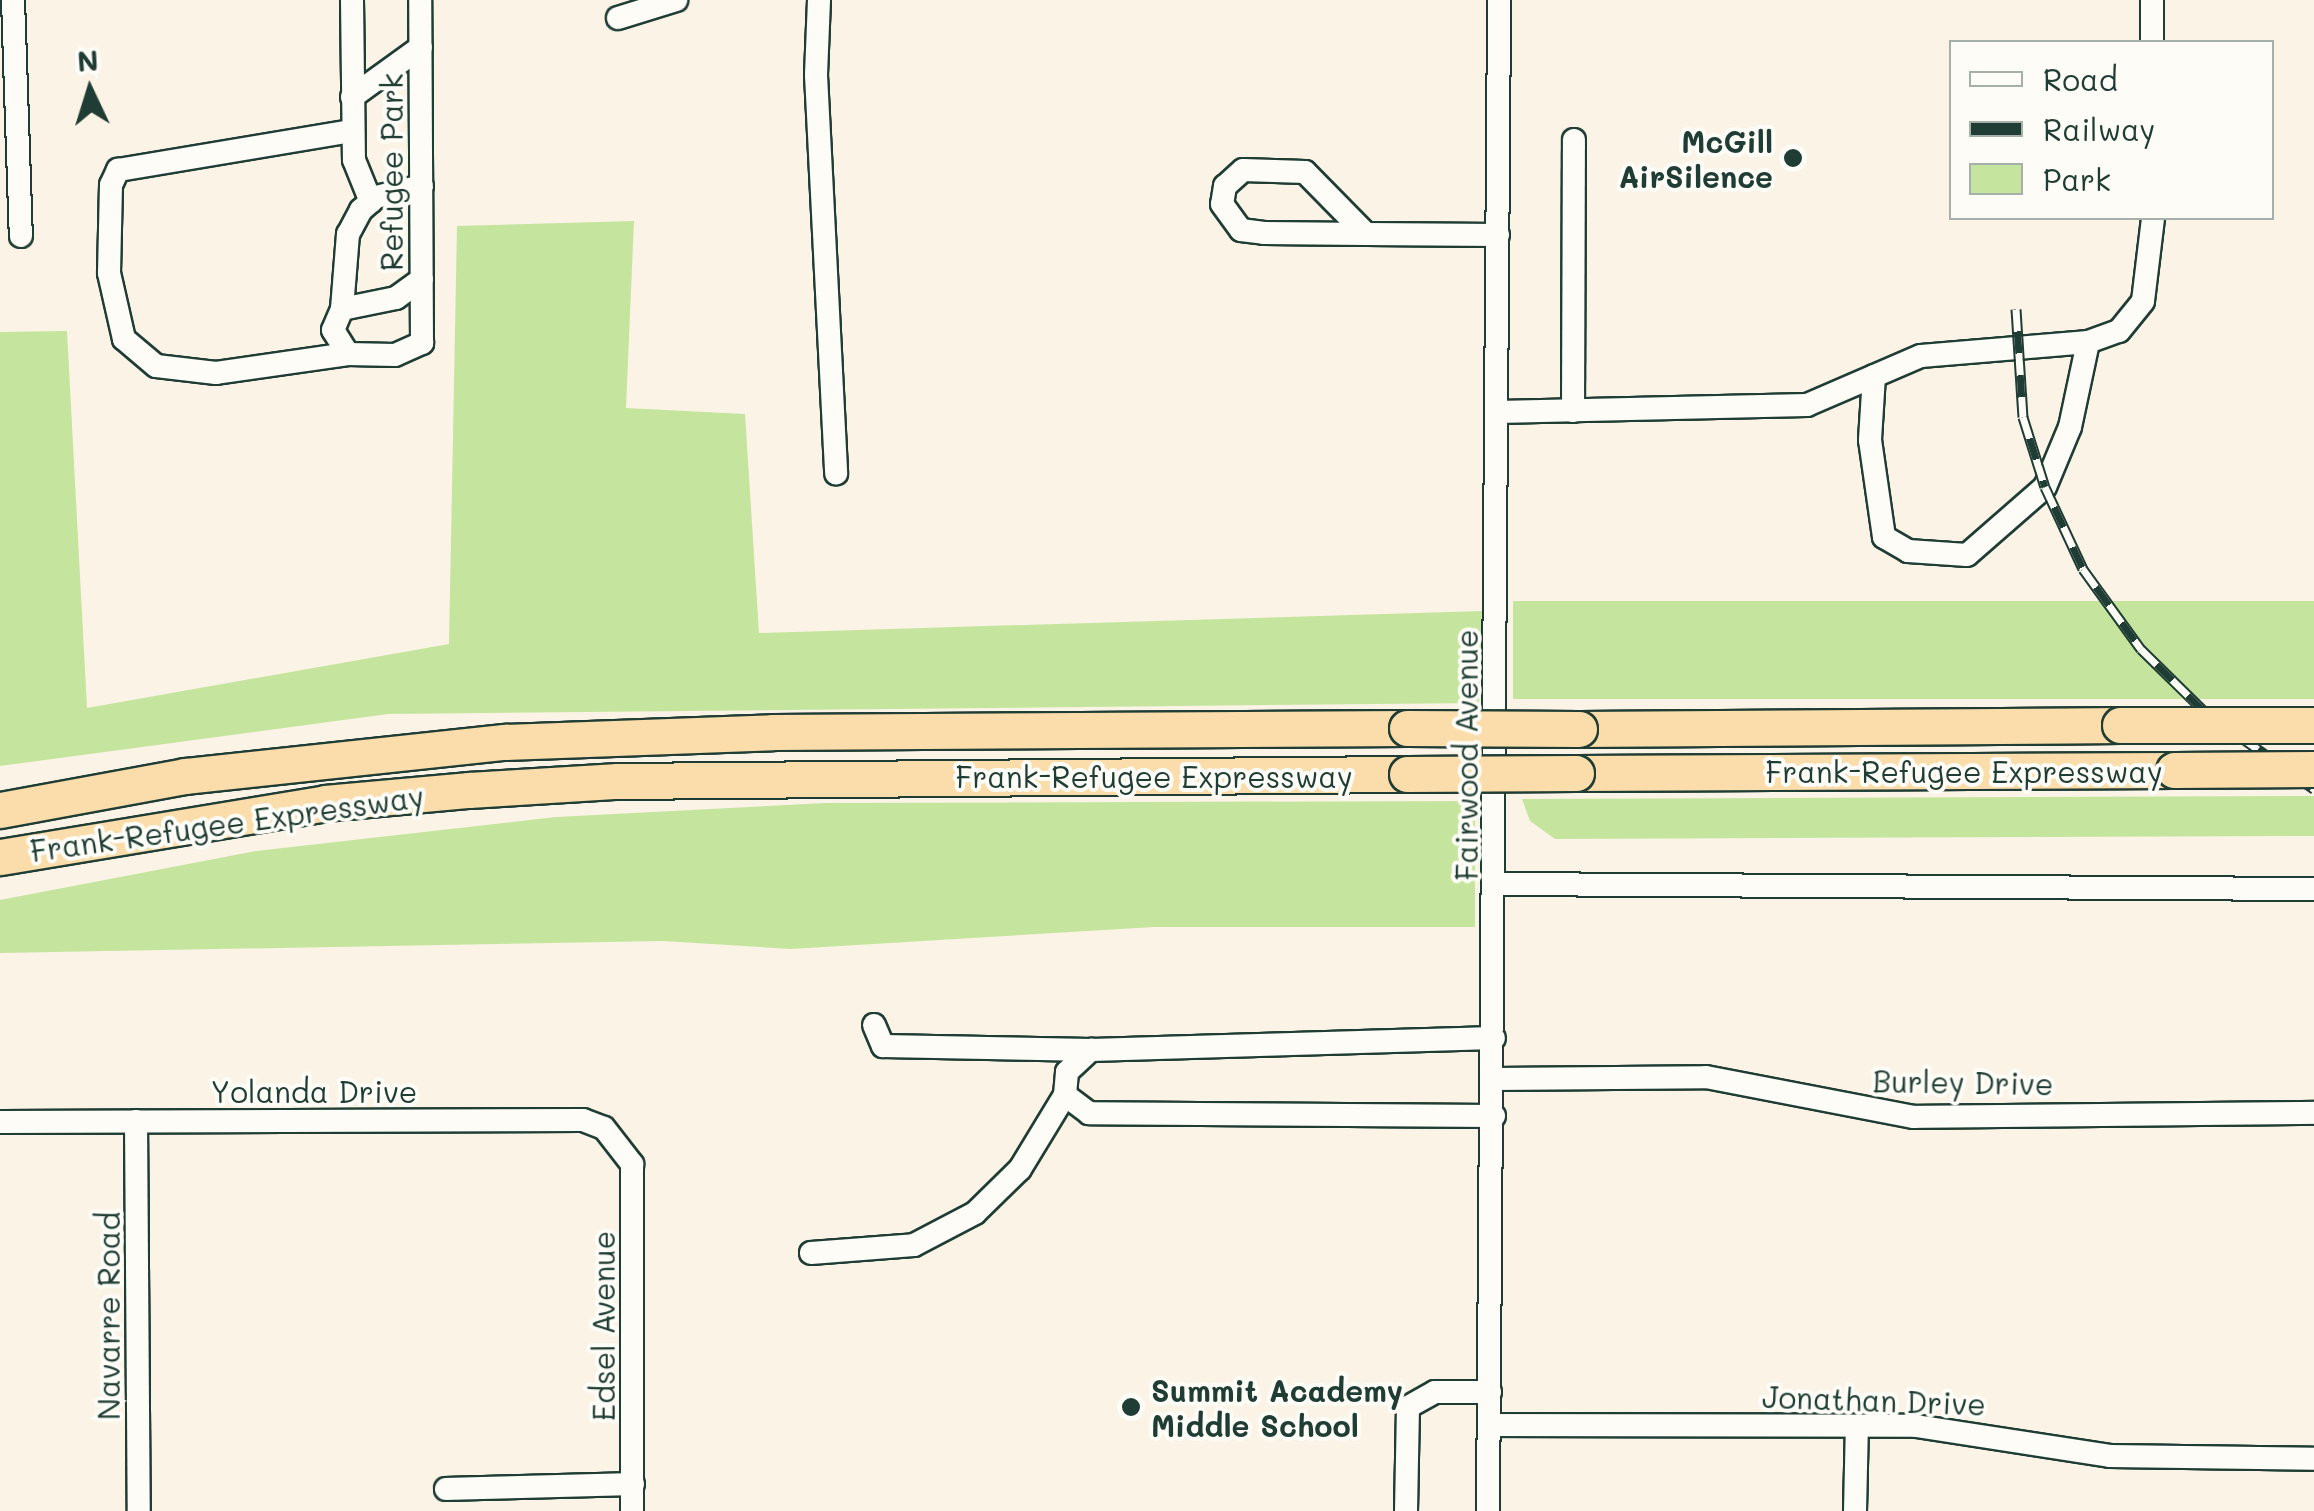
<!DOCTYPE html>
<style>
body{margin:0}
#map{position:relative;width:2314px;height:1511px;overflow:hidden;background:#fbf3e6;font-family:Mali,sans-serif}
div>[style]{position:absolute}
.green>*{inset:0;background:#c5e59e;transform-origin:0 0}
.roads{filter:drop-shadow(2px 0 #1f3d34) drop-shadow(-2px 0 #1f3d34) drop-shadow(0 2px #1f3d34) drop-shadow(0 -2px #1f3d34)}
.minor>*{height:22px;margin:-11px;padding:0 11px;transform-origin:11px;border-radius:11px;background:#fdfcf7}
.highway>*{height:35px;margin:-17.5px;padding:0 17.5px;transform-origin:17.5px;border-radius:17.5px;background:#faddab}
.rail>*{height:11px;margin-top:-5.5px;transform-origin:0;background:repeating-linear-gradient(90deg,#fdfcf7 0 22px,#1f3d34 0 44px);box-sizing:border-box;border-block:2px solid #1f3d34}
.bridges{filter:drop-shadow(2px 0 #1f3d34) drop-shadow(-2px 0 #1f3d34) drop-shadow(0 2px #1f3d34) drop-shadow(0 -2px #1f3d34)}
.highway-bridge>*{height:35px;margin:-17.5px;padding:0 17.5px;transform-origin:17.5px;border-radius:17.5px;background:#faddab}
.dots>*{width:28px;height:28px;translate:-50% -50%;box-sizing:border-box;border:5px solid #fdfcf7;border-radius:50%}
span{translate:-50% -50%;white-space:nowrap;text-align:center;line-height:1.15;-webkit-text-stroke:8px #fdfcf7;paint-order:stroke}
.poi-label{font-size:30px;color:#1f3d34;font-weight:700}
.right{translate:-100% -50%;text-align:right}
.left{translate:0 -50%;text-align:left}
.street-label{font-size:30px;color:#1f3d34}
.legend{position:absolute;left:1949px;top:40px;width:325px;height:180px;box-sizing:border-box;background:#fdfcf7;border:2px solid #a4b0a9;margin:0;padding:12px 18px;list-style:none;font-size:30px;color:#1f3d34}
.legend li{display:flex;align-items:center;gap:20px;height:50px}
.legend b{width:50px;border:2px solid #a4b0a9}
.north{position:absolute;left:40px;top:40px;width:100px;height:100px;-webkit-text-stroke:8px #fdfcf7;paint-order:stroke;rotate:356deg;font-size:28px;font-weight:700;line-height:40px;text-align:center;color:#1f3d34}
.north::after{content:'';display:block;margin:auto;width:35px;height:45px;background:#1f3d34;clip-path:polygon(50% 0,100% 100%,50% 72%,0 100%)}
</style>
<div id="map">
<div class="green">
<i style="clip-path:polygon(634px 221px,626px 408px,745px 414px,759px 633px,1482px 611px,1479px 703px,388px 714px,0 766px,0 332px,67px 331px,87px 708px,449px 644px,457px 226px)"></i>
<i style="left:2314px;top:601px;width:98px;height:801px;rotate:90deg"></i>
<i style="clip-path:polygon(2314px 796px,2314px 836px,1555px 839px,1530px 821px,1522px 799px)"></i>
<i style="clip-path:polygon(1475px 801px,1475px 927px,1154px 927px,791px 949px,663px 941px,0 953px,0 900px,256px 851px,556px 817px,825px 803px)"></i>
</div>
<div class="roads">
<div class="minor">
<i style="left:13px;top:0;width:236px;rotate:88.1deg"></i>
<i style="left:352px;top:0;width:160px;rotate:89.3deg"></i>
<i style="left:354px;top:160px;width:45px;rotate:68deg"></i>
<i style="left:819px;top:0;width:75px;rotate:92.3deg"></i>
<i style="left:816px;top:75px;width:399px;rotate:87.1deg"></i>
<i style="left:2152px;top:0;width:42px;rotate:90deg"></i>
<i style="left:618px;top:18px;width:61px;rotate:-17.2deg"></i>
<i style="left:352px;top:97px;width:85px;rotate:-35.9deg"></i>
<i style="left:422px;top:186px;width:47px;rotate:166.6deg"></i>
<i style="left:376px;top:197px;width:20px;rotate:139deg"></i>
<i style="left:361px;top:210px;width:27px;rotate:118deg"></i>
<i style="left:348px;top:234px;width:75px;rotate:94.6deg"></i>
<i style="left:342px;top:309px;width:55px;rotate:-11.5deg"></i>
<i style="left:396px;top:298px;width:32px;rotate:-36deg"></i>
<i style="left:1366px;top:234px;width:87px;rotate:-134.5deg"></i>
<i style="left:1305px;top:172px;width:62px;rotate:-178.2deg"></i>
<i style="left:1243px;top:170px;width:24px;rotate:138deg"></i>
<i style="left:1225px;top:186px;width:18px;rotate:99deg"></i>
<i style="left:1222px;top:204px;width:32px;rotate:54deg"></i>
<i style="left:1241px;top:230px;width:23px;rotate:7deg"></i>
<i style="left:1264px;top:233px;width:102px;rotate:0.6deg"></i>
<i style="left:1366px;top:234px;width:132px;rotate:0.4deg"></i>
<i style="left:342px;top:309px;width:23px;rotate:113deg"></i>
<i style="left:333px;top:330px;width:28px;rotate:58deg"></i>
<i style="left:348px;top:354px;width:47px;rotate:1.2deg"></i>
<i style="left:395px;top:355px;width:30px;rotate:-24deg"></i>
<i style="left:422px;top:343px;width:343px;rotate:-90.3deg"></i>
<i style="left:348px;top:354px;width:133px;rotate:171.8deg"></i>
<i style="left:216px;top:373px;width:60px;rotate:-173.3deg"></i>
<i style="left:156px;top:366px;width:42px;rotate:-139.8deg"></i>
<i style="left:124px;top:339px;width:68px;rotate:-102.8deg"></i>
<i style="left:109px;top:273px;width:88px;rotate:-88.7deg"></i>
<i style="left:111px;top:185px;width:17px;rotate:-65deg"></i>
<i style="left:118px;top:170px;width:237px;rotate:-9.5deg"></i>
<i style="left:1874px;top:376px;width:64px;rotate:93.6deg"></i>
<i style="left:1870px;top:440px;width:98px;rotate:81.8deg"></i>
<i style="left:1884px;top:537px;width:28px;rotate:30deg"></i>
<i style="left:1908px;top:551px;width:59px;rotate:3.9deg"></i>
<i style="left:1967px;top:555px;width:103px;rotate:-41.1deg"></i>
<i style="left:2045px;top:487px;width:65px;rotate:-67.4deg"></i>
<i style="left:2070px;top:427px;width:87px;rotate:-78deg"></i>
<i style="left:1573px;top:411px;width:271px;rotate:-89.8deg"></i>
<i style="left:1497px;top:412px;width:310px;rotate:-1.3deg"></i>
<i style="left:1807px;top:405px;width:124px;rotate:-23.3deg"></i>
<i style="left:1921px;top:356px;width:168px;rotate:-4.8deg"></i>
<i style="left:2088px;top:342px;width:33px;rotate:-20deg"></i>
<i style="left:2119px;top:331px;width:38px;rotate:-51deg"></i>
<i style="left:2143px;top:301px;width:84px;rotate:-83.1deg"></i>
<i style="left:1495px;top:884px;width:819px;rotate:0.35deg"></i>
<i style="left:874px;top:1025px;width:23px;rotate:67deg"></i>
<i style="left:883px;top:1046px;width:208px;rotate:1.1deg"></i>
<i style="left:1494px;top:1079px;width:212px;rotate:-0.5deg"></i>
<i style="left:1706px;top:1077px;width:212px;rotate:10.9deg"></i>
<i style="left:1914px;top:1117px;width:400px;rotate:-0.6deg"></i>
<i style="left:1494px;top:1116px;width:405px;rotate:-179.6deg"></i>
<i style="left:1089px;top:1113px;width:30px;rotate:-143deg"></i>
<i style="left:1065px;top:1095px;width:23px;rotate:-85deg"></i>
<i style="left:1067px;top:1072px;width:33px;rotate:-43deg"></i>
<i style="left:1091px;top:1050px;width:403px;rotate:-1.7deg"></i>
<i style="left:136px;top:1121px;width:390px;rotate:89.6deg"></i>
<i style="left:0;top:1122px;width:583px;rotate:-0.2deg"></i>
<i style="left:583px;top:1120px;width:22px;rotate:21deg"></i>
<i style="left:604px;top:1128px;width:46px;rotate:52.1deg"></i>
<i style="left:632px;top:1164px;width:347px;rotate:90deg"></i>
<i style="left:811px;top:1253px;width:103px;rotate:-4.4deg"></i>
<i style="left:914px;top:1245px;width:69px;rotate:-27.7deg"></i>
<i style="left:975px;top:1213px;width:63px;rotate:-44.4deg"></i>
<i style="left:1020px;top:1169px;width:87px;rotate:-58.7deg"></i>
<i style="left:1490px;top:1425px;width:426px;rotate:0.1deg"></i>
<i style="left:1916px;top:1426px;width:196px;rotate:8.8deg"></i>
<i style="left:2110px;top:1456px;width:204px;rotate:0.8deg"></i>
<i style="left:446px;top:1489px;width:187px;rotate:-1.5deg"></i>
<i style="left:1406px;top:1511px;width:104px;rotate:-88.9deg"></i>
<i style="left:1408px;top:1407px;width:31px;rotate:-29deg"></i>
<i style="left:1435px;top:1392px;width:55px"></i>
<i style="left:1488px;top:1511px;width:1511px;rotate:-89.58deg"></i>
<i style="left:1855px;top:1511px;width:85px;rotate:-88.7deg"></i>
</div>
<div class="highway">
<i style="left:1579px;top:729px;width:541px;rotate:-0.42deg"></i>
<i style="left:1576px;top:773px;width:598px;rotate:-0.29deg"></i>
<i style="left:0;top:810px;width:188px;rotate:-10.4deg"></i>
<i style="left:185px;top:776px;width:322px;rotate:-6.1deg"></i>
<i style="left:505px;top:742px;width:268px;rotate:-2.1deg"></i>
<i style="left:773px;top:732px;width:634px;rotate:-0.36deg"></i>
<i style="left:0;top:857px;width:329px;rotate:-9.4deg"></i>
<i style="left:325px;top:803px;width:145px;rotate:-5.2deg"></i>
<i style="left:469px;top:790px;width:149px;rotate:-3.5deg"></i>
<i style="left:618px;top:781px;width:789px;rotate:-0.51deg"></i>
</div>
</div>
<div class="rail">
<i style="left:2016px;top:309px;width:108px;rotate:86.3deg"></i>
<i style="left:2023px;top:417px;width:73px;rotate:72.6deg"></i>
<i style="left:2045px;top:487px;width:90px;rotate:65.1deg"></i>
<i style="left:2083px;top:569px;width:99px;rotate:54.1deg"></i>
<i style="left:2141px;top:649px;width:88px;rotate:44.5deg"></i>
<i style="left:2204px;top:711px;width:135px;rotate:35.3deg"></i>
</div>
<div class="bridges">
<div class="highway-bridge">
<i style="left:2120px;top:725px;width:194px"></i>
<i style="left:1407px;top:728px;width:172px;rotate:0.3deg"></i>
<i style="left:2174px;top:770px;width:140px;rotate:-0.4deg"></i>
<i style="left:1407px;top:774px;width:169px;rotate:-0.3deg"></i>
</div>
</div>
<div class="dots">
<i style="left:1793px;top:158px;background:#1f3d34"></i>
<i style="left:1131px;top:1407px;background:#1f3d34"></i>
</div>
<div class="poi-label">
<span class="right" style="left:1773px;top:158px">McGill<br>AirSilence</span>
<span class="left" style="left:1151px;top:1407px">Summit Academy<br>Middle School</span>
</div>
<div class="street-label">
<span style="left:391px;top:172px;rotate:-90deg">Refugee Park</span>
<span style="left:1466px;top:755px;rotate:-90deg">Fairwood Avenue</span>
<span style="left:1964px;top:771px">Frank-Refugee Expressway</span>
<span style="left:1154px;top:776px">Frank-Refugee Expressway</span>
<span style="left:227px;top:823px;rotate:-8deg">Frank-Refugee Expressway</span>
<span style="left:1963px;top:1082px;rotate:1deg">Burley Drive</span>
<span style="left:314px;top:1091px">Yolanda Drive</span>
<span style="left:108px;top:1316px;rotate:-90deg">Navarre Road</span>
<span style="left:603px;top:1326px;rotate:-90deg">Edsel Avenue</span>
<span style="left:1874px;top:1400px;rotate:2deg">Jonathan Drive</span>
</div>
<ul class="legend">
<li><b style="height:12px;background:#fdfcf7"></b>Road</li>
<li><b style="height:12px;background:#1f3d34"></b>Railway</li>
<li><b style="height:28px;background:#c5e59e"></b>Park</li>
</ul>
<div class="north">N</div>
</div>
